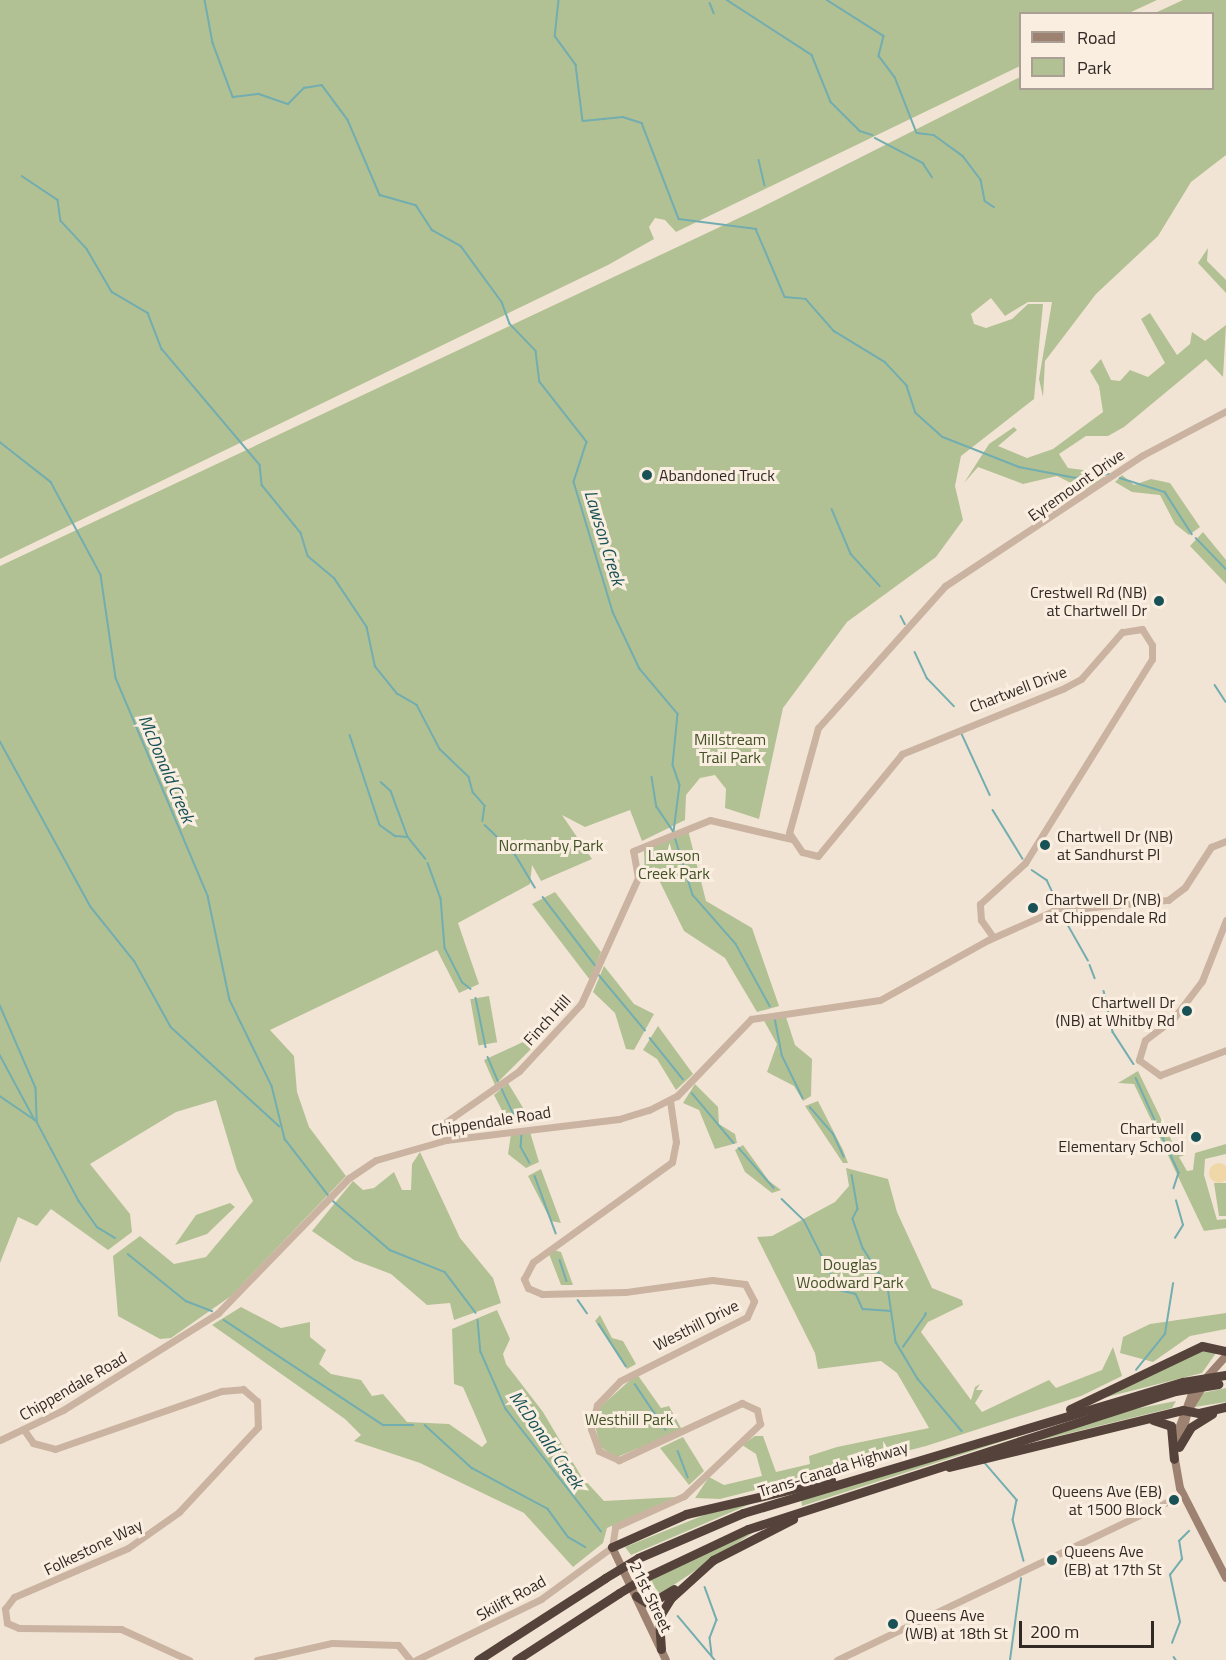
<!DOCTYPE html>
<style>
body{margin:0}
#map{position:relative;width:1226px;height:1660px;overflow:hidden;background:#f2e4d4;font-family:"Titillium Web",sans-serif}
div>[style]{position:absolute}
.green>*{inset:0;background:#b2c194;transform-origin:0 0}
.sand>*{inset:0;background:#f0d7a8}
.round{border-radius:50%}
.stream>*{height:1.5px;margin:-0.75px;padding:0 0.75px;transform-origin:0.75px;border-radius:0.75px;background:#72adb0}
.tertiary>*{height:7px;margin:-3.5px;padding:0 3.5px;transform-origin:3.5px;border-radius:3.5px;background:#cab3a0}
.secondary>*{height:8px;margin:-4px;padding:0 4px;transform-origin:4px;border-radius:4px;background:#9d8272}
.motorway>*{height:9px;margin:-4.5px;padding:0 4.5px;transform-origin:4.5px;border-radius:4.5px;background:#55423a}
.motorway-bridge>*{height:9px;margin:-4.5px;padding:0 4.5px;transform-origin:4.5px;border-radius:4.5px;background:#55423a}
.dots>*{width:16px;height:16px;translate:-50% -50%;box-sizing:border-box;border:3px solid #faeee1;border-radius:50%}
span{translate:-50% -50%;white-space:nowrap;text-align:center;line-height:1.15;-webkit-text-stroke:6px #faeee1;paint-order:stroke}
.poi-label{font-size:16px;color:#332924}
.left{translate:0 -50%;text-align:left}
.right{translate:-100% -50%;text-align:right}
.street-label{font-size:16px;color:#332924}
.park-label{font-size:16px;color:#435326}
.water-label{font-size:18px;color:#185256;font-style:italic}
.legend{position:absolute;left:1019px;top:12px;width:195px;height:78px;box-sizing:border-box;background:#faeee1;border:2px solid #aa9f95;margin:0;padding:8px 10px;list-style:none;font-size:18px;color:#332924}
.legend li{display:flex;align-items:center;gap:12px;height:30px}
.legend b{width:30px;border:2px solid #aa9f95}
.scale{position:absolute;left:1019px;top:1621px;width:135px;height:27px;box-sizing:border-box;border:3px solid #332924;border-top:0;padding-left:8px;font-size:18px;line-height:21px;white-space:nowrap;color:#332924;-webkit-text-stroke:4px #faeee1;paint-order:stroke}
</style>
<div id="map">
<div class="green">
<i style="clip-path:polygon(0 0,1157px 0,1129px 13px,1020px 14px,1020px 66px,676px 232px,665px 220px,655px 218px,649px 227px,654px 239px,608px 265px,0 559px)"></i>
<i style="clip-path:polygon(1183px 0,1226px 0,1226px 155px,1191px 182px,1158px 236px,1096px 294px,1045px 361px,1043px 397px,1039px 379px,1052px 302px,1028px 302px,1005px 316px,991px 298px,971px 314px,974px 324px,986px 328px,1012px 319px,1028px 304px,1043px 304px,1034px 399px,961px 456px,955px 486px,963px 520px,936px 557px,847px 622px,783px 708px,759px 819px,725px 808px,726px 789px,715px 775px,700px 778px,686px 795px,685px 820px,642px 841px,630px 810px,585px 827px,562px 815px,592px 859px,541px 881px,532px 865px,530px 884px,458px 923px,479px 984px,459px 993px,437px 950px,270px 1030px,294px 1056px,297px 1092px,309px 1127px,346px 1176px,231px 1296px,171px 1338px,160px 1339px,118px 1316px,113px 1256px,140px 1236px,174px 1264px,206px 1257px,253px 1201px,237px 1170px,216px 1100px,176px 1112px,90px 1164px,130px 1214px,132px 1232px,108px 1250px,51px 1209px,37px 1226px,18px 1217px,0 1263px,0 566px,758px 209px,1020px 77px,1020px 88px,1212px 88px,1212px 14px,1155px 13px)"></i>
<i style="clip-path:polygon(1208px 248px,1207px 261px,1226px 280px,1226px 293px,1198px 263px)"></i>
<i style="clip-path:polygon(1150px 313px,1177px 355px,1190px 344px,1192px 332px,1205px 341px,1226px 325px,1223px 377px,1206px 359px,1124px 427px,1108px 436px,1086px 436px,1059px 454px,1068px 468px,1099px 472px,1105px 478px,1085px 490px,1057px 476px,1023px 484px,978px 467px,964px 483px,989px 444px,1014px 427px,1017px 430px,998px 446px,1027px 458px,1053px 449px,1103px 412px,1099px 386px,1090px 371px,1101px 359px,1111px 380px,1120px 381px,1130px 370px,1148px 377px,1165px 363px,1141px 319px)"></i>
<i style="clip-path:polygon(1122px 475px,1134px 485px,1151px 479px,1170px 483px,1200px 527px,1189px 535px,1175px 524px,1160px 495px,1132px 492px,1115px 482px)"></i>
<i style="clip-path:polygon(1203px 532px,1226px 560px,1226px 584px,1190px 546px)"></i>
<i style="clip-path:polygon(688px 830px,706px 901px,752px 928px,779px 1006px,757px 1012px,725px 958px,684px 931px,658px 878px,645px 878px,644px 851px)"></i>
<i style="clip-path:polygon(555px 892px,601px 952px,590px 980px,532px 904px)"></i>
<i style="clip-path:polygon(604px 966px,634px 1004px,654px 1014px,634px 1050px,626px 1049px,615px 1013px,593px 992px)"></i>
<i style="left:489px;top:996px;width:47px;height:19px;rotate:80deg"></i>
<i style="clip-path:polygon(786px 1017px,795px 1045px,812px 1059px,811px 1096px,803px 1101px,794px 1086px,767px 1072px,777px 1044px,763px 1019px)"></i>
<i style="clip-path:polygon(658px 1026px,693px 1074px,676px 1090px,657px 1059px,643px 1050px)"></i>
<i style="clip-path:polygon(523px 1042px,531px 1049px,495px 1085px,484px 1060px)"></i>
<i style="clip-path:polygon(1138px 1071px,1179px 1156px,1175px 1148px,1184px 1147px,1185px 1155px,1179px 1157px,1187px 1171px,1193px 1170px,1195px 1153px,1226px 1144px,1226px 1154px,1205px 1159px,1204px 1175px,1217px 1220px,1226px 1219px,1226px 1228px,1204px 1231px,1134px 1084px,1118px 1083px)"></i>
<i style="clip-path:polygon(508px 1083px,525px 1111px,527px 1122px,509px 1124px,494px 1095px)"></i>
<i style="clip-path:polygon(695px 1084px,718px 1107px,719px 1124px,735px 1134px,737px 1143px,715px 1149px,699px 1110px,683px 1103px)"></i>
<i style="clip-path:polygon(818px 1101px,843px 1150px,848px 1163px,843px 1163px,805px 1106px)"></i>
<i style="clip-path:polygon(530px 1132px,539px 1162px,526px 1168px,508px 1154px,511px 1134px)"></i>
<i style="clip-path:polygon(743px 1145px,769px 1181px,781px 1190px,772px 1193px,745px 1172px,735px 1150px)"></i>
<i style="clip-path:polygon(420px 1152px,460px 1238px,493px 1278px,501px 1303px,454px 1320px,450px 1303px,427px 1305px,391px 1274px,354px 1260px,312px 1231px,353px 1181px,363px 1190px,374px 1188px,394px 1172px,402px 1190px,411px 1190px,412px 1164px)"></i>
<i style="clip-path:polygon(846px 1168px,888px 1179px,897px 1212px,932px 1288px,962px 1300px,963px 1305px,928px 1322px,921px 1332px,971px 1400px,975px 1387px,980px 1384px,976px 1390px,983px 1390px,975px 1403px,982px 1412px,1049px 1380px,1056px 1388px,1102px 1370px,1113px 1347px,1122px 1376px,1081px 1396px,926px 1446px,720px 1499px,695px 1498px,709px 1477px,724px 1485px,762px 1476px,756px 1454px,742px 1445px,755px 1436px,763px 1436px,776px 1472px,810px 1464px,809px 1456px,837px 1447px,929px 1428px,897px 1373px,881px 1361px,818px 1369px,815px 1353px,757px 1237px,772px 1236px,835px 1202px,849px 1186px)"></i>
<i style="clip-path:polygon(541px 1169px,561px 1223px,551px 1221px,528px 1176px)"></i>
<i style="clip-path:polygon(1214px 1183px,1226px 1183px,1226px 1216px,1219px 1216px)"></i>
<i style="clip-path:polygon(230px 1203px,235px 1207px,207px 1234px,175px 1245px,196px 1215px)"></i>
<i style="clip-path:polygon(554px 1250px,561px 1252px,573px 1285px,561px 1285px,549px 1254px)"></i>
<i style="clip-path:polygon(241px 1307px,281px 1328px,310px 1322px,310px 1337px,326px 1350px,319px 1364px,331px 1374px,361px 1380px,372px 1396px,383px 1394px,407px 1422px,449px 1424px,482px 1447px,487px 1442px,463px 1387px,454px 1384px,452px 1329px,497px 1310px,510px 1339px,503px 1354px,506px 1364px,543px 1412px,581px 1476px,604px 1501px,676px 1497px,607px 1528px,603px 1543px,573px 1567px,524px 1513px,420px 1463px,354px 1441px,361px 1435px,345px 1419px,212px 1325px)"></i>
<i style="clip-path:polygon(1226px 1313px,1226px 1329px,1190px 1336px,1153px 1362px,1120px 1353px,1123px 1337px,1150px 1324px)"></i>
<i style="clip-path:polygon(600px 1315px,612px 1338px,623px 1341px,636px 1364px,627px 1369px,595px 1321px)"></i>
<i style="clip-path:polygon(1199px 1349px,1216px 1353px,1202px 1373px,1095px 1400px)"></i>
<i style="clip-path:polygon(637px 1374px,661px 1408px,669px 1406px,682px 1430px,617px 1457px,600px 1447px,595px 1425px,600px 1407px)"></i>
<i style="clip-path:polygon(1226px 1388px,1226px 1402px,1195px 1407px,1202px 1393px)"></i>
<i style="clip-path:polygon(1176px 1401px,1172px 1408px,1001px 1450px,1114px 1413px)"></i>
<i style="clip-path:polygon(1065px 1420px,1013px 1438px,802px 1506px,801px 1497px)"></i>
<i style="clip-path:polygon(683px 1437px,704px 1471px,689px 1485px,660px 1448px)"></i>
<i style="clip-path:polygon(762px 1499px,631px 1555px,625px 1547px,714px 1511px)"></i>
<i style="clip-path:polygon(760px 1528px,660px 1594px,650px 1581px,692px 1557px)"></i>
</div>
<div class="sand">
<i class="round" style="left:1209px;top:1163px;width:20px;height:20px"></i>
</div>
<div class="stream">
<i style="left:205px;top:0;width:44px;rotate:79.5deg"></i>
<i style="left:213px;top:43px;width:58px;rotate:69.7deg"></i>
<i style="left:233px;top:97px;width:26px;rotate:-7deg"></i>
<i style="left:259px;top:94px;width:31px;rotate:19deg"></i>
<i style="left:288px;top:104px;width:23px;rotate:-45deg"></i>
<i style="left:304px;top:88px;width:18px;rotate:-9deg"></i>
<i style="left:322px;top:85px;width:44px;rotate:53.4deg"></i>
<i style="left:348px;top:120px;width:82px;rotate:66.9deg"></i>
<i style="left:380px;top:195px;width:37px;rotate:16deg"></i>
<i style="left:416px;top:205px;width:30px;rotate:57deg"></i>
<i style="left:432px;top:230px;width:33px;rotate:29deg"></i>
<i style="left:461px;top:246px;width:69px;rotate:53.8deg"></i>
<i style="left:502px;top:302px;width:23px;rotate:70deg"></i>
<i style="left:510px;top:324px;width:37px;rotate:46deg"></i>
<i style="left:536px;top:351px;width:31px;rotate:83deg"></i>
<i style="left:540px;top:382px;width:76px;rotate:51.9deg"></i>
<i style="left:587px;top:442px;width:42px;rotate:108deg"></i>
<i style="left:574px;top:482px;width:136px;rotate:73.3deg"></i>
<i style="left:613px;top:612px;width:63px;rotate:64.7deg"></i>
<i style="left:640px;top:669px;width:59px;rotate:49.8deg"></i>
<i style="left:678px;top:714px;width:51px;rotate:95.6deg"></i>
<i style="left:673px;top:765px;width:21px;rotate:71deg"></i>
<i style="left:680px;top:785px;width:47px;rotate:97.3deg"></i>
<i style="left:559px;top:0;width:36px;rotate:96deg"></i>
<i style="left:555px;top:36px;width:36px;rotate:54deg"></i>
<i style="left:576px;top:65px;width:56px;rotate:82.9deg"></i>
<i style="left:583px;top:121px;width:40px;rotate:-5.7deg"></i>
<i style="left:623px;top:117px;width:20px;rotate:18deg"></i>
<i style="left:642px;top:123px;width:103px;rotate:68.9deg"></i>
<i style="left:679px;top:219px;width:78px;rotate:7.4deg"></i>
<i style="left:756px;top:229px;width:74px;rotate:66.9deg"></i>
<i style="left:785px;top:297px;width:21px;rotate:5deg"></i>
<i style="left:806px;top:299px;width:43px;rotate:48.8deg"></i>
<i style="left:834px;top:331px;width:60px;rotate:31.3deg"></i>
<i style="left:885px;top:362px;width:33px;rotate:47deg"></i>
<i style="left:907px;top:386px;width:28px;rotate:72deg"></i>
<i style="left:916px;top:413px;width:36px;rotate:42deg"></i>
<i style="left:943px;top:437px;width:82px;rotate:21.5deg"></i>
<i style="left:1019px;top:467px;width:58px;rotate:10.9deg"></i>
<i style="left:1076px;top:478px;width:33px;rotate:-7deg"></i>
<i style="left:727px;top:0;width:101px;rotate:32.9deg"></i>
<i style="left:812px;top:55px;width:51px;rotate:68deg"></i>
<i style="left:831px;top:102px;width:41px;rotate:45deg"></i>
<i style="left:860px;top:131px;width:13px;rotate:18deg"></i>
<i style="left:827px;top:0;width:67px;rotate:32.3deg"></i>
<i style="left:884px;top:36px;width:21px;rotate:104deg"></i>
<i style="left:879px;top:56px;width:26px;rotate:53deg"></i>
<i style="left:895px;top:77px;width:60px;rotate:68.6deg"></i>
<i style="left:917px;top:133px;width:17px;rotate:7deg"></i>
<i style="left:934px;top:135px;width:36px;rotate:36deg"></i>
<i style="left:963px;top:156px;width:30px;rotate:53deg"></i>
<i style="left:981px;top:180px;width:21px;rotate:79deg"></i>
<i style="left:985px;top:201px;width:11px;rotate:34deg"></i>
<i style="left:710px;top:3px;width:11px;rotate:68deg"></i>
<i style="left:875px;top:138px;width:54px;rotate:27.5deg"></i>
<i style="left:923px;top:163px;width:17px;rotate:57deg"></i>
<i style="left:759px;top:160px;width:26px;rotate:77deg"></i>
<i style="left:22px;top:176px;width:43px;rotate:33.7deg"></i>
<i style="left:58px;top:200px;width:21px;rotate:82deg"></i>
<i style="left:61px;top:221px;width:38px;rotate:47deg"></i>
<i style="left:87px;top:249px;width:50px;rotate:59.8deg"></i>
<i style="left:112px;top:292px;width:42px;rotate:30.3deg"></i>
<i style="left:148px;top:313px;width:39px;rotate:69deg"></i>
<i style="left:162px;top:349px;width:152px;rotate:49.8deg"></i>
<i style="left:260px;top:465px;width:20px;rotate:84deg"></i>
<i style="left:262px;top:485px;width:62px;rotate:50.9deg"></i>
<i style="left:301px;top:533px;width:24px;rotate:73deg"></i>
<i style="left:308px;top:556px;width:35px;rotate:40deg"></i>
<i style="left:335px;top:579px;width:58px;rotate:56.3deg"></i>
<i style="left:367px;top:627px;width:40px;rotate:78deg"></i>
<i style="left:375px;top:666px;width:36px;rotate:51deg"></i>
<i style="left:398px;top:694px;width:22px;rotate:30deg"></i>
<i style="left:417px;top:705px;width:50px;rotate:62.4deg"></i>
<i style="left:440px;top:749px;width:40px;rotate:44deg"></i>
<i style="left:469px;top:777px;width:16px;rotate:75deg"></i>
<i style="left:473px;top:792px;width:18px;rotate:49deg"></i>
<i style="left:485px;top:806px;width:15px;rotate:98deg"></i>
<i style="left:0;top:442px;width:65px;rotate:38.1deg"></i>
<i style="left:51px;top:482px;width:106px;rotate:61.7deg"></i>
<i style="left:101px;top:575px;width:104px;rotate:81.7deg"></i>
<i style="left:116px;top:678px;width:237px;rotate:67.1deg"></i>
<i style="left:208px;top:896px;width:106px;rotate:78.1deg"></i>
<i style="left:230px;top:1000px;width:96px;rotate:64deg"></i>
<i style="left:272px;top:1086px;width:55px;rotate:76.2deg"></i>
<i style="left:285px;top:1139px;width:72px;rotate:52.3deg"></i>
<i style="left:1120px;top:478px;width:47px;rotate:17.3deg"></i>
<i style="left:1165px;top:492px;width:50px;rotate:57.3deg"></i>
<i style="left:832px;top:509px;width:49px;rotate:67.1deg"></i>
<i style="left:851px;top:554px;width:43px;rotate:47.8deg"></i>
<i style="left:1196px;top:538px;width:43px;rotate:45.9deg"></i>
<i style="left:901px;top:616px;width:9px;rotate:63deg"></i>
<i style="left:915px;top:652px;width:29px;rotate:65deg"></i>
<i style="left:927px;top:678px;width:39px;rotate:46deg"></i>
<i style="left:1215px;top:685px;width:20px;rotate:57deg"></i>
<i style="left:962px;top:734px;width:67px;rotate:65.3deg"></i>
<i style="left:350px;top:735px;width:95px;rotate:71.6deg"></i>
<i style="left:380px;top:825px;width:19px;rotate:36deg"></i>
<i style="left:395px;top:836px;width:13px;rotate:4deg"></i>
<i style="left:0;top:741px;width:189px;rotate:61.3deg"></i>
<i style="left:91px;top:907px;width:70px;rotate:51.3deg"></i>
<i style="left:135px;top:962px;width:74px;rotate:61deg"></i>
<i style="left:171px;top:1027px;width:147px;rotate:42.5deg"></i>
<i style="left:652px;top:777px;width:30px;rotate:81deg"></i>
<i style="left:657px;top:807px;width:30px;rotate:56deg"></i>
<i style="left:381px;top:782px;width:13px;rotate:42deg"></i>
<i style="left:391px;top:791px;width:49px;rotate:69.7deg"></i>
<i style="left:408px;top:837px;width:28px;rotate:51deg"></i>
<i style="left:993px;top:810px;width:57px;rotate:58.5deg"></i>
<i style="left:485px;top:825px;width:42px;rotate:44deg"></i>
<i style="left:515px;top:854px;width:39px;rotate:59deg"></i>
<i style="left:675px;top:837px;width:61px;rotate:72.8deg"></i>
<i style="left:693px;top:895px;width:65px;rotate:48.7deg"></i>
<i style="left:736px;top:944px;width:71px;rotate:61.3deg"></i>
<i style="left:428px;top:863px;width:37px;rotate:70deg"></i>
<i style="left:441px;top:898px;width:50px;rotate:85.4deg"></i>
<i style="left:445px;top:948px;width:38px;rotate:63deg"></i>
<i style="left:462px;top:982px;width:11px;rotate:38deg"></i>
<i style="left:1032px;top:870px;width:18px;rotate:34deg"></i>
<i style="left:1047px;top:880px;width:23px;rotate:65deg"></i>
<i style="left:543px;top:897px;width:86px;rotate:52.6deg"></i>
<i style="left:1063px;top:916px;width:51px;rotate:60.4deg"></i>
<i style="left:1090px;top:965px;width:14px;rotate:69deg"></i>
<i style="left:599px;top:975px;width:72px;rotate:50.1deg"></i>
<i style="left:1104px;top:991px;width:42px;rotate:77.6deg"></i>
<i style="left:1113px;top:1032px;width:38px;rotate:57deg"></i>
<i style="left:476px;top:998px;width:50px;rotate:78.5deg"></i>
<i style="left:0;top:1005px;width:90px;rotate:66.6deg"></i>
<i style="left:36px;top:1088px;width:34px;rotate:88deg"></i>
<i style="left:37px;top:1122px;width:89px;rotate:62deg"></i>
<i style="left:79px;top:1201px;width:32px;rotate:55deg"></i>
<i style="left:97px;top:1227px;width:21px;rotate:31deg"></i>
<i style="left:775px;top:1018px;width:38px;rotate:79deg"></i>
<i style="left:782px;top:1055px;width:48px;rotate:64deg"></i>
<i style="left:650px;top:1038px;width:53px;rotate:51.2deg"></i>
<i style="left:0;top:1055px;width:74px;rotate:61.7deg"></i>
<i style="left:488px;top:1057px;width:26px;rotate:67deg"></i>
<i style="left:1136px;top:1078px;width:104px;rotate:65.6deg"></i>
<i style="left:1179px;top:1173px;width:16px;rotate:108deg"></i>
<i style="left:502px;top:1089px;width:38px;rotate:65deg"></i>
<i style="left:692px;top:1093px;width:65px;rotate:50deg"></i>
<i style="left:0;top:1096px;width:42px;rotate:34.4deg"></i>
<i style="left:810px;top:1107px;width:35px;rotate:49deg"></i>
<i style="left:833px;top:1133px;width:26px;rotate:65deg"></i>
<i style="left:522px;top:1134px;width:13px;rotate:94deg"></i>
<i style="left:521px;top:1147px;width:18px;rotate:61deg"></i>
<i style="left:739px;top:1148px;width:53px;rotate:48.8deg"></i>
<i style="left:852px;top:1175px;width:35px;rotate:80deg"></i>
<i style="left:858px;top:1209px;width:11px;rotate:117deg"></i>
<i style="left:853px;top:1219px;width:31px;rotate:71deg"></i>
<i style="left:863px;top:1248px;width:46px;rotate:57.3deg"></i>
<i style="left:888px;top:1287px;width:56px;rotate:81.7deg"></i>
<i style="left:896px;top:1342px;width:43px;rotate:59.3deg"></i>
<i style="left:918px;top:1379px;width:68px;rotate:49.8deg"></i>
<i style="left:535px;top:1176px;width:61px;rotate:69.8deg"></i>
<i style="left:782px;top:1199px;width:30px;rotate:44deg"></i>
<i style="left:804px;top:1220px;width:78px;rotate:63.4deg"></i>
<i style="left:839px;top:1290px;width:17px;rotate:13deg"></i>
<i style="left:856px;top:1294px;width:17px;rotate:65deg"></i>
<i style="left:863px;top:1309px;width:28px;rotate:4deg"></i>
<i style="left:332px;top:1200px;width:77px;rotate:40.8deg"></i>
<i style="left:390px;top:1250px;width:59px;rotate:21.8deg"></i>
<i style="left:445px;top:1272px;width:51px;rotate:52.9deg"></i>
<i style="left:1175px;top:1238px;width:15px;rotate:-58deg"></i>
<i style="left:1183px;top:1225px;width:25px;rotate:-106deg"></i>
<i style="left:128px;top:1254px;width:75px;rotate:39deg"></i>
<i style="left:186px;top:1301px;width:28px;rotate:21deg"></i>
<i style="left:560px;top:1260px;width:22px;rotate:72deg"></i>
<i style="left:578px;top:1300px;width:16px;rotate:55deg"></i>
<i style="left:925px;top:1314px;width:1px;rotate:-45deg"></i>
<i style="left:224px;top:1320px;width:191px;rotate:33.4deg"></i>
<i style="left:383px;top:1425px;width:30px"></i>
<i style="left:478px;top:1320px;width:32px;rotate:85deg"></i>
<i style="left:481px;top:1352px;width:62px;rotate:66.3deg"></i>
<i style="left:506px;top:1409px;width:155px;rotate:52.1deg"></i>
<i style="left:599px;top:1324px;width:50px;rotate:57.3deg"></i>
<i style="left:903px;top:1347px;width:39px;rotate:-55deg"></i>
<i style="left:1136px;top:1370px;width:46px;rotate:-51.1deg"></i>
<i style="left:1165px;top:1334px;width:51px;rotate:-80.9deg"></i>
<i style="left:635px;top:1384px;width:55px;rotate:56deg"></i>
<i style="left:425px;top:1425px;width:64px;rotate:42.5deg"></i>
<i style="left:472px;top:1468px;width:86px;rotate:28.3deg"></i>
<i style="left:548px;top:1509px;width:34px;rotate:54deg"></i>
<i style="left:568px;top:1537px;width:20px;rotate:30deg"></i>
<i style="left:678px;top:1451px;width:28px;rotate:69deg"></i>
<i style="left:985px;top:1463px;width:49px;rotate:49.1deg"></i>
<i style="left:1017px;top:1500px;width:20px;rotate:101deg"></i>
<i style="left:1013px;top:1520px;width:42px;rotate:75deg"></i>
<i style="left:705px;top:1587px;width:35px;rotate:70deg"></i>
<i style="left:717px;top:1620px;width:19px;rotate:111deg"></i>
<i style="left:710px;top:1638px;width:17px;rotate:83deg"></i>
<i style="left:678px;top:1616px;width:57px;rotate:49.9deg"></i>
<i style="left:1172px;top:1643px;width:22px;rotate:-69deg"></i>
<i style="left:1180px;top:1622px;width:48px;rotate:-102deg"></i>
<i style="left:1170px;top:1575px;width:20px;rotate:-53deg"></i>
<i style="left:1182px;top:1559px;width:18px;rotate:-99deg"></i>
<i style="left:1179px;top:1541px;width:14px;rotate:-45deg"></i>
<i style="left:1174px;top:1657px;width:4px;rotate:56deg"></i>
<i style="left:1010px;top:1660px;width:82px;rotate:-82.3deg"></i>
</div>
<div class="tertiary">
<i style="left:1226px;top:920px;width:66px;rotate:111.5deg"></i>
<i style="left:1202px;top:981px;width:48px;rotate:127.3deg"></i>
<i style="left:1173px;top:1019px;width:35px;rotate:143deg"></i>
<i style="left:1145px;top:1040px;width:21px;rotate:107deg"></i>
<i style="left:1139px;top:1060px;width:26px;rotate:36deg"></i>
<i style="left:1160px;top:1075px;width:71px;rotate:-20.7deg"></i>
<i style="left:993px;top:937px;width:21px;rotate:-125deg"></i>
<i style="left:981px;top:920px;width:16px;rotate:-94deg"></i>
<i style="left:980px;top:904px;width:61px;rotate:-42.3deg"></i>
<i style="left:1025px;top:863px;width:240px;rotate:-58.1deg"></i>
<i style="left:1152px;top:659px;width:14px;rotate:-90deg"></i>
<i style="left:1152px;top:645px;width:19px;rotate:-122deg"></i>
<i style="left:1142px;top:629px;width:20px;rotate:171deg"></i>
<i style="left:1122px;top:632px;width:62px;rotate:131.1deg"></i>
<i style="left:1081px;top:679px;width:21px;rotate:152deg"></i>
<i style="left:1062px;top:689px;width:173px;rotate:157.9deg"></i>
<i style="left:902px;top:754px;width:132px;rotate:129.5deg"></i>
<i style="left:818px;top:856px;width:16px;rotate:-166deg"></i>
<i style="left:802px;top:852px;width:23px;rotate:-124deg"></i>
<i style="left:789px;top:833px;width:109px;rotate:-74.6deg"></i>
<i style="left:818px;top:728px;width:191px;rotate:-48.2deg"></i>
<i style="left:945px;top:586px;width:237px;rotate:-33.5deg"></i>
<i style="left:1143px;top:455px;width:94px;rotate:-27.9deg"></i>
<i style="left:446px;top:1140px;width:18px;rotate:-90deg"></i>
<i style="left:446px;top:1122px;width:89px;rotate:-34.9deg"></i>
<i style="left:519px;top:1071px;width:91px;rotate:-47.2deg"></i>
<i style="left:581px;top:1004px;width:138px;rotate:-65.7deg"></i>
<i style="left:638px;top:878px;width:27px;rotate:-100deg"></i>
<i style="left:633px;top:851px;width:83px;rotate:-21.9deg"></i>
<i style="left:710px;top:820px;width:83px;rotate:13.2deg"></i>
<i style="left:24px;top:1430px;width:16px;rotate:55deg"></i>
<i style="left:33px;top:1443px;width:23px;rotate:15deg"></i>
<i style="left:55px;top:1449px;width:177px;rotate:-19.2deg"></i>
<i style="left:222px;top:1391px;width:21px;rotate:-5deg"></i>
<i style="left:243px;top:1389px;width:18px;rotate:41deg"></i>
<i style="left:257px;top:1401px;width:26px;rotate:88deg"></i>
<i style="left:258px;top:1427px;width:116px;rotate:132.9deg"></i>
<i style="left:179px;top:1512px;width:62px;rotate:144.8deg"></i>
<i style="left:128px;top:1548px;width:124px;rotate:156.7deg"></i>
<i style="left:14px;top:1597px;width:15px;rotate:127deg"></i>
<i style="left:5px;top:1609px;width:14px;rotate:82deg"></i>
<i style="left:7px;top:1623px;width:13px;rotate:23deg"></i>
<i style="left:19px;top:1628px;width:102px;rotate:0.6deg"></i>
<i style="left:121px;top:1629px;width:75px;rotate:24.5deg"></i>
<i style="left:0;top:1440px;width:70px;rotate:-25.5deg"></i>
<i style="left:63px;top:1410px;width:183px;rotate:-32deg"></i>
<i style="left:218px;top:1313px;width:188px;rotate:-45.9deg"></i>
<i style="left:349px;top:1178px;width:32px;rotate:-34deg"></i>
<i style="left:376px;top:1160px;width:73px;rotate:-15.9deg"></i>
<i style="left:446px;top:1140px;width:174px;rotate:-6.9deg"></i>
<i style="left:619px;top:1119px;width:31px;rotate:-17deg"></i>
<i style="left:649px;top:1110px;width:31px;rotate:-27deg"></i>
<i style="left:677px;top:1096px;width:107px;rotate:-46.1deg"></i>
<i style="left:751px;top:1019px;width:130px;rotate:-8.4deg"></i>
<i style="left:880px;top:1000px;width:124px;rotate:-29.1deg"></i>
<i style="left:988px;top:940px;width:71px;rotate:-24deg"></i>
<i style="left:1053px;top:911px;width:116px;rotate:-5.5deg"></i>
<i style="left:1168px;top:900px;width:21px;rotate:-37deg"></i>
<i style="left:1185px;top:887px;width:48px;rotate:-57deg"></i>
<i style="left:1211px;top:847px;width:16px;rotate:-22deg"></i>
<i style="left:257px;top:1660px;width:77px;rotate:-12.8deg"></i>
<i style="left:332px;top:1643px;width:66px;rotate:1.7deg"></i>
<i style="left:398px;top:1645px;width:19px;rotate:51deg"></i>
<i style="left:416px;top:1660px;width:139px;rotate:-26deg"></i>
<i style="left:541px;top:1599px;width:88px;rotate:-36.2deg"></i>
<i style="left:612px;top:1547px;width:20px;rotate:-81deg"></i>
<i style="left:615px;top:1527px;width:76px;rotate:-24.2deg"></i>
<i style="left:684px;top:1496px;width:105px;rotate:-43.5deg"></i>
<i style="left:760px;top:1424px;width:14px;rotate:-102deg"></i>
<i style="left:757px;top:1410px;width:17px;rotate:-155deg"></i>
<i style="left:742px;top:1403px;width:136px;rotate:155.1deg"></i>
<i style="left:619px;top:1460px;width:22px;rotate:-156deg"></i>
<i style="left:599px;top:1451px;width:23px;rotate:-110deg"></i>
<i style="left:591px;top:1429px;width:25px;rotate:-76deg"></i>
<i style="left:597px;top:1405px;width:33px;rotate:-46deg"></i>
<i style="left:620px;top:1381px;width:142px;rotate:-26.7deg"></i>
<i style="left:747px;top:1317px;width:17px;rotate:-66deg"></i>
<i style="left:754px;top:1301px;width:19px;rotate:-118deg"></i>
<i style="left:745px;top:1284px;width:33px;rotate:-173deg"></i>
<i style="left:712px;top:1280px;width:88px;rotate:172.1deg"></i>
<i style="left:625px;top:1292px;width:83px;rotate:178.6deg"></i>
<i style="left:542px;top:1294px;width:15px;rotate:-157deg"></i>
<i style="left:528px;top:1288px;width:10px;rotate:-114deg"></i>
<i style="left:524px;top:1279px;width:19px;rotate:-62deg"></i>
<i style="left:533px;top:1262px;width:171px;rotate:-35.7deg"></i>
<i style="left:672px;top:1162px;width:20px;rotate:-79deg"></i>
<i style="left:676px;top:1142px;width:41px;rotate:-98.3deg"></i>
<i style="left:837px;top:1660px;width:384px;rotate:-25.6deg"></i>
</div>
<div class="secondary">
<i style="left:1174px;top:1442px;width:51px;rotate:-69.4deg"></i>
<i style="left:1192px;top:1394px;width:51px;rotate:-48.2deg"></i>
<i style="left:1180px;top:1443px;width:33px;rotate:-76deg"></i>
<i style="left:1188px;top:1411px;width:27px;rotate:-59deg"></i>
<i style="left:1174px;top:1454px;width:35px;rotate:80deg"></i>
<i style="left:1180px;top:1488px;width:101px;rotate:62.9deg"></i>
<i style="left:612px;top:1547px;width:125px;rotate:64.5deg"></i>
</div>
<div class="motorway">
<i style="left:1070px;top:1409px;width:146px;rotate:-25.5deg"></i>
<i style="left:1202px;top:1346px;width:25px;rotate:12deg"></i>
<i style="left:1153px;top:1420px;width:19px;rotate:18deg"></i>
<i style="left:1171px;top:1426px;width:33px;rotate:85deg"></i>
<i style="left:1179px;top:1447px;width:23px;rotate:-59deg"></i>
<i style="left:1191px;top:1427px;width:25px;rotate:-32deg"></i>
<i style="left:949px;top:1467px;width:241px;rotate:-13.7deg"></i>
<i style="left:1183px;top:1410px;width:16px;rotate:11deg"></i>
<i style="left:1199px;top:1413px;width:28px;rotate:-13deg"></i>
<i style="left:612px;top:1547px;width:81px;rotate:-24deg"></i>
<i style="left:686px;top:1514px;width:149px;rotate:-13.2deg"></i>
<i style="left:638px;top:1558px;width:114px;rotate:-23.2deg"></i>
<i style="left:743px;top:1513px;width:459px;rotate:-16.6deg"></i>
<i style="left:642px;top:1579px;width:117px;rotate:-25.3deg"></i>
<i style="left:748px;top:1529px;width:449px;rotate:-17.9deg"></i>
<i style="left:636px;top:1596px;width:15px;rotate:32deg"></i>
<i style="left:649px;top:1604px;width:29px;rotate:-31deg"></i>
<i style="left:661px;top:1649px;width:32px;rotate:-94deg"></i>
<i style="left:659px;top:1617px;width:22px;rotate:-58deg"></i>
<i style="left:671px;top:1598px;width:57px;rotate:-42.1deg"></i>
<i style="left:713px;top:1560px;width:90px;rotate:-27.1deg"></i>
<i style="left:478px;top:1660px;width:151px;rotate:-32.8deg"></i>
<i style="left:516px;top:1660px;width:123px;rotate:-33deg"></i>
</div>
<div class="motorway-bridge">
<i style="left:1183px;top:1382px;width:43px;rotate:-9.5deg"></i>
<i style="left:1175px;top:1391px;width:44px;rotate:-9.2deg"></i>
<i style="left:605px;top:1578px;width:39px;rotate:-31deg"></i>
<i style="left:619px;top:1593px;width:27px;rotate:-31deg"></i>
</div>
<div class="dots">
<i style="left:647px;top:475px;background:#185256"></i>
<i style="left:1159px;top:601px;background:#185256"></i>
<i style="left:1045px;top:845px;background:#185256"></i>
<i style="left:1033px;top:908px;background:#185256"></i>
<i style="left:1187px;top:1011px;background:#185256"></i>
<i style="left:1196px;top:1137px;background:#185256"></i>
<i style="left:1174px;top:1500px;background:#185256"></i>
<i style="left:1052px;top:1560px;background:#185256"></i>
<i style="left:893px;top:1624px;background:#185256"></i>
</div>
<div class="poi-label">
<span class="left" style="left:659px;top:475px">Abandoned Truck</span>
<span class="right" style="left:1147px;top:601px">Crestwell Rd (NB)<br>at Chartwell Dr</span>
<span class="left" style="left:1057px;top:845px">Chartwell Dr (NB)<br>at Sandhurst Pl</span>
<span class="left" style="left:1045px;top:908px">Chartwell Dr (NB)<br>at Chippendale Rd</span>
<span class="right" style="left:1175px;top:1011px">Chartwell Dr<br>(NB) at Whitby Rd</span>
<span class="right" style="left:1184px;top:1137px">Chartwell<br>Elementary School</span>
<span class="right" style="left:1162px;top:1500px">Queens Ave (EB)<br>at 1500 Block</span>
<span class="left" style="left:1064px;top:1560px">Queens Ave<br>(EB) at 17th St</span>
<span class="left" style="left:905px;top:1624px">Queens Ave<br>(WB) at 18th St</span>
</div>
<div class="street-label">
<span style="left:1076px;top:485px;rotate:-35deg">Eyremount Drive</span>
<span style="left:1018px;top:689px;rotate:-21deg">Chartwell Drive</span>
<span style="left:547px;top:1020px;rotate:-48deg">Finch Hill</span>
<span style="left:491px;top:1121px;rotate:-9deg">Chippendale Road</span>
<span style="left:696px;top:1325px;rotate:-27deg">Westhill Drive</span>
<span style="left:73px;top:1386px;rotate:-30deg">Chippendale Road</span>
<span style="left:833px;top:1469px;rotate:-17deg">Trans-Canada Highway</span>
<span style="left:93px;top:1547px;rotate:-26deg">Folkestone Way</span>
<span style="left:651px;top:1597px;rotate:64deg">21st Street</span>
<span style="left:511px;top:1598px;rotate:-29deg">Skilift Road</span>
</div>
<div class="park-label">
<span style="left:730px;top:748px">Millstream<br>Trail Park</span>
<span style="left:551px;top:845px">Normanby Park</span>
<span style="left:674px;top:864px">Lawson<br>Creek Park</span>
<span style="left:850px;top:1273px">Douglas<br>Woodward Park</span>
<span style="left:629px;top:1419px">Westhill Park</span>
</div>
<div class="water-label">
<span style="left:604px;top:538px;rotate:73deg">Lawson Creek</span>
<span style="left:166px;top:769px;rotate:67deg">McDonald Creek</span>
<span style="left:546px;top:1440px;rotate:55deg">McDonald Creek</span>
</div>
<ul class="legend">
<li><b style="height:8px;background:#9d8272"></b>Road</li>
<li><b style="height:16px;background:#b2c194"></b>Park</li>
</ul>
<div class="scale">200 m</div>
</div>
